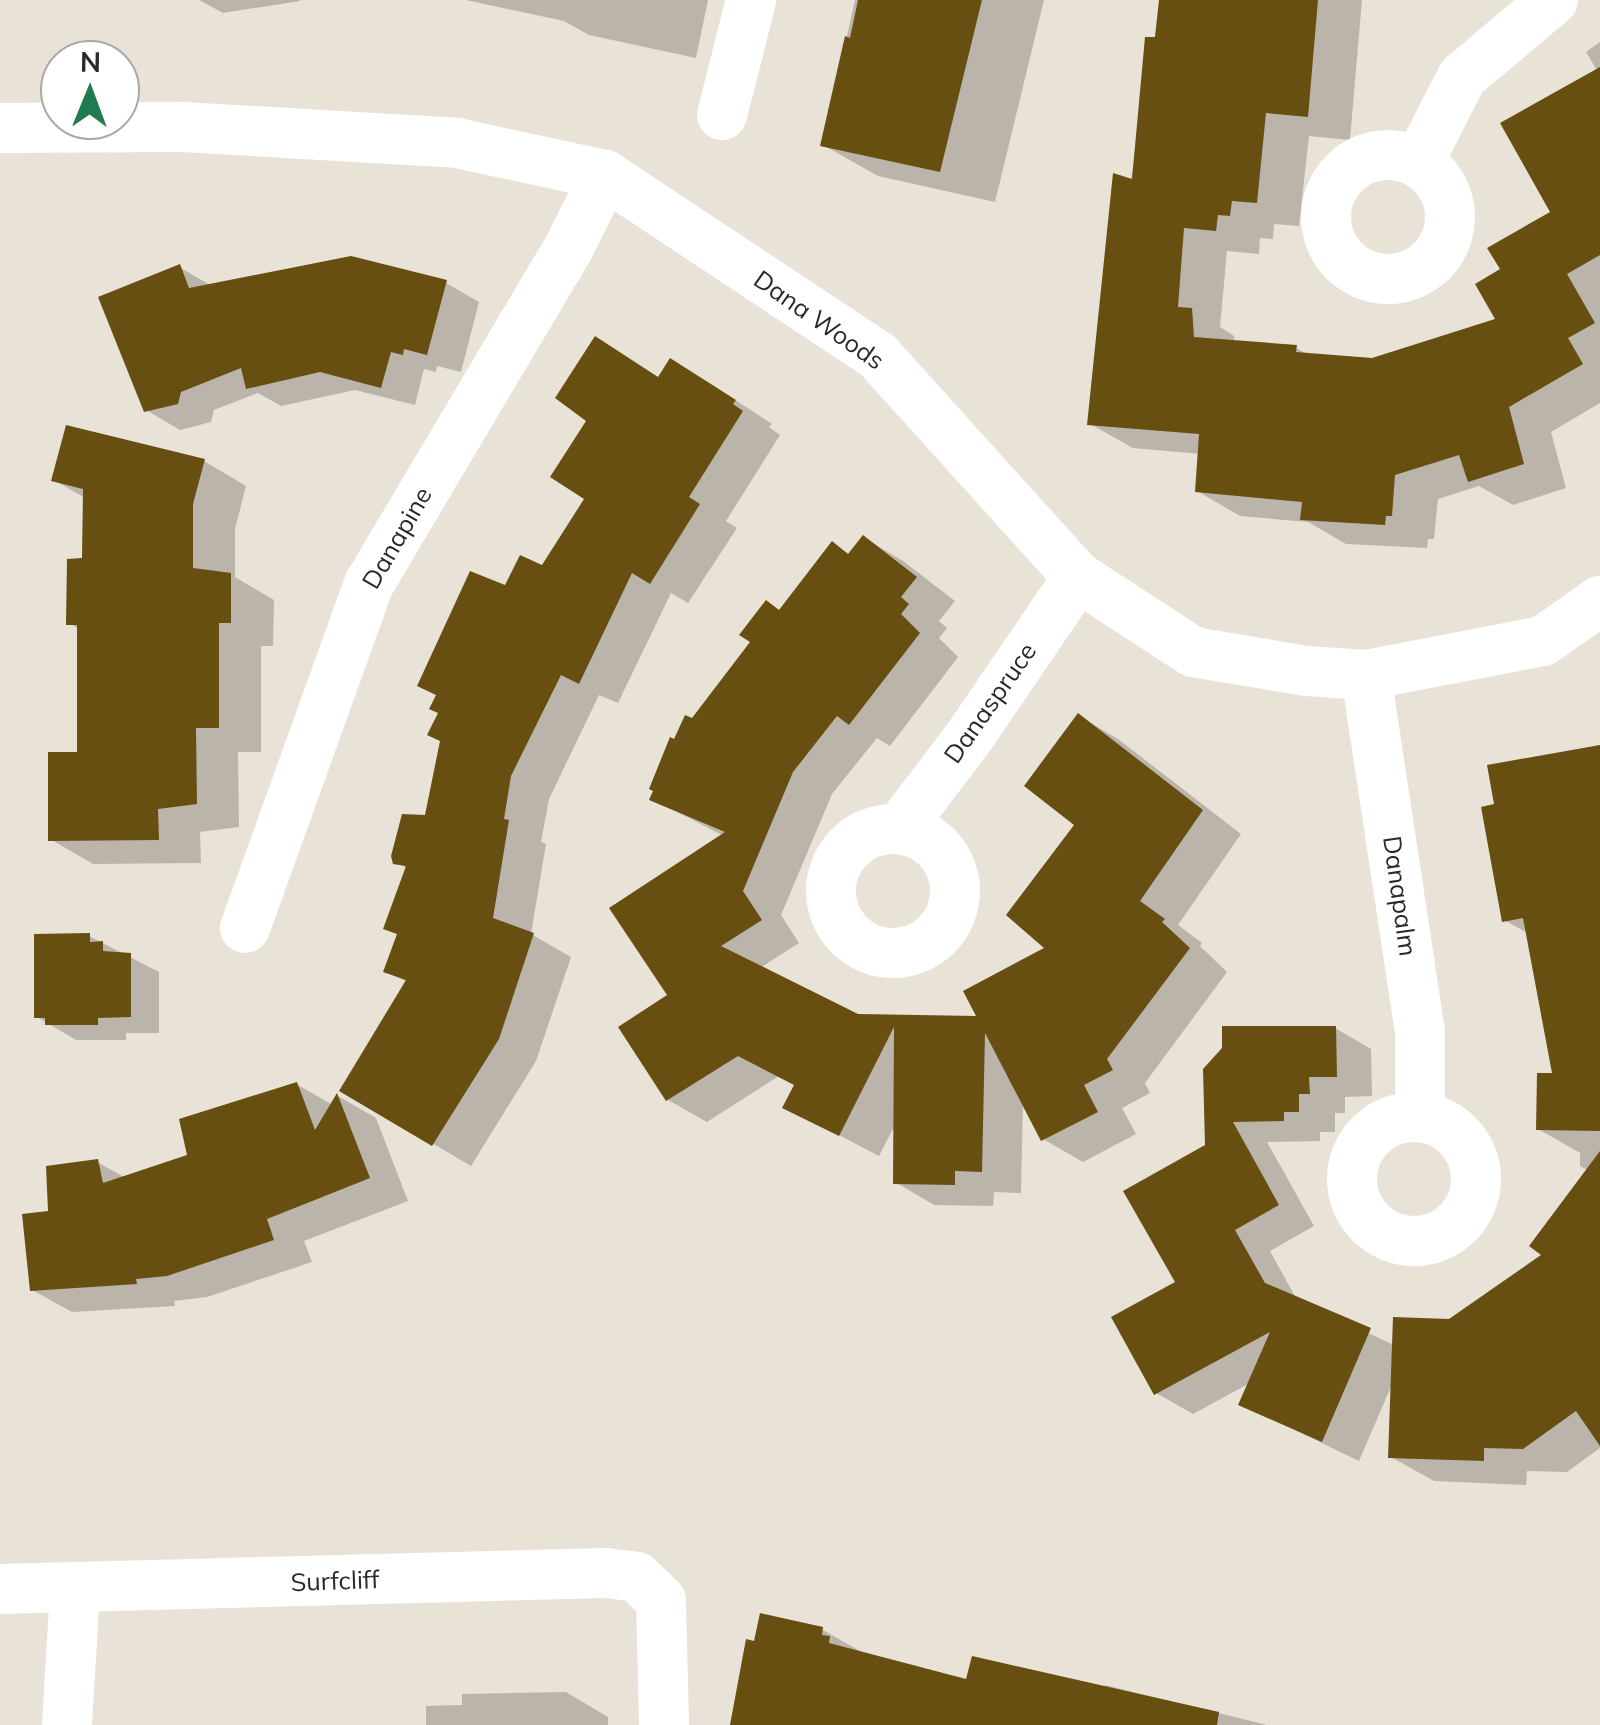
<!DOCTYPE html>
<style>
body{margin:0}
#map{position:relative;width:1600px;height:1725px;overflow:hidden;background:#e9e2d6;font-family:Mulish,sans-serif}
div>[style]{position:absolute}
.shadow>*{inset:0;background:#0003}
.building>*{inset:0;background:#674e11}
.minor>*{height:50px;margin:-25px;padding:0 25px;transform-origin:25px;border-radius:25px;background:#fff}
.minor>.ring{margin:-25px;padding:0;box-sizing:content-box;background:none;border:50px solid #fff;border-radius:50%}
span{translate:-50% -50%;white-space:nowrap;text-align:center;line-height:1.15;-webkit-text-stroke:10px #fff;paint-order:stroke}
.street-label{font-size:25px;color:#2c2925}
.north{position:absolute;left:40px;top:40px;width:100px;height:100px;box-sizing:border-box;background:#fff;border:2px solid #aba9a8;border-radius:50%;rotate:1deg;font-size:28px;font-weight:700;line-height:40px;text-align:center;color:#2c2925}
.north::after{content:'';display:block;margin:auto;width:35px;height:45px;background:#217b50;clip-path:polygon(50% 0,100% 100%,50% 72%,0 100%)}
</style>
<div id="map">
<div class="shadow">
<i style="clip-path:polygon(199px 0,299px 0,300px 1px,223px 13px)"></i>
<i style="clip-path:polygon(466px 0,708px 0,696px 58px,589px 35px,564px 21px)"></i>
<i style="clip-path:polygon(855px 0,1044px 0,995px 202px,878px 176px,823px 145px)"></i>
<i style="clip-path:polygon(1161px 0,1362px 0,1350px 140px,1309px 136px,1299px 226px,1274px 224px,1273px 239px,1260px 238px,1259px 254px,1227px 251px,1220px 327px,1234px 336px,1235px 343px,1296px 348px,1310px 356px,1372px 360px,1499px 320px,1503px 270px,1553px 213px,1598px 72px,1586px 52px,1600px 42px,1600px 403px,1551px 432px,1566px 488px,1513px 505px,1479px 486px,1438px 499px,1434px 539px,1428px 539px,1427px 548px,1346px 544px,1308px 522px,1240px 516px,1197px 491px,1200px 454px,1133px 448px,1090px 424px)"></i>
<i style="clip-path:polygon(179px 267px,212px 286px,446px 283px,479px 302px,461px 372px,437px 366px,436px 372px,424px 369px,415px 405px,355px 390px,281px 406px,258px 393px,214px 410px,211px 422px,180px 430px,146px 410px)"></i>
<i style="clip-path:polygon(660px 379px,709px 383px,772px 424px,769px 427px,780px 435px,726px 521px,737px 528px,688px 603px,671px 593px,618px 703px,599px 695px,549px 799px,541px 842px,546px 844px,531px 934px,571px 957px,536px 1061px,471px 1166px,342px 1090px,407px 982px,386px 971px,399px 935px,386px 928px,408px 869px,395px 862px,427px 817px,507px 588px,543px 568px)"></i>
<i style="clip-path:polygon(204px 461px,246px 486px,235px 529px,235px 577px,274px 600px,273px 646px,261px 646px,261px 752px,238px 752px,239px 827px,200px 832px,201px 863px,93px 864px,50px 839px,79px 755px,79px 629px,69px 623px,84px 560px,85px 498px,54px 480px)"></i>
<i style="clip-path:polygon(864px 538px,903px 561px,955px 601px,939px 621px,947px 628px,939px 638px,958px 657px,890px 746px,877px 738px,832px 794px,781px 915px,799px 943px,760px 968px,858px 1017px,980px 1019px,1048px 949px,1078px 825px,1079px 716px,1118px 739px,1241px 834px,1178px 925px,1202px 943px,1200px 946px,1227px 972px,1145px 1083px,1150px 1093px,1122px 1108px,1136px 1134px,1083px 1162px,1043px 1139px,1023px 1099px,1021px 1193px,994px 1192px,993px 1206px,934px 1205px,895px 1182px,896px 1123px,879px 1156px,785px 1107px,796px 1085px,779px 1076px,707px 1122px,668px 1100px,671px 996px,724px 836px,652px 799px,676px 742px,832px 544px,851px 555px)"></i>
<i style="clip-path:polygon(1600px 747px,1600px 1448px,1567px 1472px,1527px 1471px,1526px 1485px,1434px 1481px,1391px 1457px,1393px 1382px,1359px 1461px,1241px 1404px,1250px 1383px,1193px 1414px,1156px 1393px,1207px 1146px,1205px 1070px,1335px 1028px,1371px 1049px,1372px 1096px,1345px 1097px,1345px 1113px,1335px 1113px,1335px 1132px,1320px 1132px,1320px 1141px,1267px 1142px,1314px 1226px,1270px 1251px,1297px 1300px,1394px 1345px,1449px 1322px,1546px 1255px,1589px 1171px,1580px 1166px,1580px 1153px,1538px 1129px,1555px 1076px,1529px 934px,1504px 920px,1497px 806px)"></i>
<i style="clip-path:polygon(89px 936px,159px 972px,159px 1033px,126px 1033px,126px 1040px,76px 1040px,37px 1017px)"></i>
<i style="clip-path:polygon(296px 1084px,333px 1105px,338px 1096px,376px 1118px,408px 1201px,304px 1241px,312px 1262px,207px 1297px,174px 1301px,175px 1306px,72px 1312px,32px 1290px,50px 1213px,97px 1162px,126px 1178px,190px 1157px)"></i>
<i style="clip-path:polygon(823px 1630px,867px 1655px,968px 1682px,1103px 1690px,1105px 1685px,1267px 1725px,732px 1725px,756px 1644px)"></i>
<i style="clip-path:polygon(566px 1692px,608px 1717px,608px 1725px,426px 1725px,426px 1706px,462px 1705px,462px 1694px)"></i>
</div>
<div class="building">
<i style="clip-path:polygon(858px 0,982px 0,940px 172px,820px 146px,845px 36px,850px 38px)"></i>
<i style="clip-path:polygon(1159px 0,1318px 0,1308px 117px,1266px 113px,1257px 203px,1232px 201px,1230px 216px,1218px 215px,1216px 231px,1184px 228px,1178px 307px,1192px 308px,1194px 337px,1297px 345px,1296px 352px,1372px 358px,1495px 319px,1475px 284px,1500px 269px,1487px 248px,1550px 212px,1500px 123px,1600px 67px,1600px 255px,1567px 274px,1595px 323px,1568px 338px,1583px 364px,1509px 407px,1524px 464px,1468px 482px,1459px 455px,1395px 475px,1392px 516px,1386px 516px,1385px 525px,1300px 520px,1302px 502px,1195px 492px,1199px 434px,1087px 425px,1113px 173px,1132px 179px,1145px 37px,1155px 37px)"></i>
<i style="clip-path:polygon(351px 256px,447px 280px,427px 355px,404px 349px,403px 355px,391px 352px,381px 388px,320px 372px,246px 389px,241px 368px,181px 392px,178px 404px,144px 412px,98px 297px,180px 264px,189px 288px)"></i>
<i style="clip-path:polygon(595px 336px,658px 377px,670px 358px,736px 400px,733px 404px,743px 411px,689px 497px,700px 504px,650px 584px,632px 573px,579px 684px,561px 675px,511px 776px,504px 819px,509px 820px,493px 918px,534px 933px,499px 1039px,432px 1146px,339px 1091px,406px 980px,383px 972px,397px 934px,383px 929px,406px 866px,393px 864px,391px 856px,402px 814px,425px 815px,440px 741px,427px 735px,438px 713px,429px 709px,436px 695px,417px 686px,470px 571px,505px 585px,520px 555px,542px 565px,584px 499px,550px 477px,586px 421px,555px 398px)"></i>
<i style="clip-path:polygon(66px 425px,205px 459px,193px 504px,193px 568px,231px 573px,231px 623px,219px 623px,219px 728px,196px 728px,197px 804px,158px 809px,159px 840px,48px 841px,48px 752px,77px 752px,77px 625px,66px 625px,67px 559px,82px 558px,83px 489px,51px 481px)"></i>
<i style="clip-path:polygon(863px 535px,917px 577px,901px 597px,909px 604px,901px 614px,920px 633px,849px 725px,837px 716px,793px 772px,743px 891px,762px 920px,721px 946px,858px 1014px,976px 1016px,963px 991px,1044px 948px,1006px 915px,1074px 825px,1024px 786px,1078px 713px,1203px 810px,1140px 901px,1165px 919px,1162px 922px,1190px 948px,1107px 1059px,1113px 1070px,1084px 1085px,1098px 1112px,1041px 1141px,985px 1033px,982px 1172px,955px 1171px,955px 1185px,893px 1184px,894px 1027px,839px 1136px,782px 1108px,794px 1085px,738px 1056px,666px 1101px,618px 1027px,667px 995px,609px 908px,725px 832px,649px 800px,653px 791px,649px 789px,670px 737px,674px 739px,685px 715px,692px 718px,750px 642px,739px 635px,766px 600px,779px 610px,832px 541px,848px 554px)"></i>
<i style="clip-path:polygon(1600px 745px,1600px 1131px,1536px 1130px,1537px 1073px,1552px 1073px,1523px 918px,1502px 922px,1481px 807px,1494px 804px,1487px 765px)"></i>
<i style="clip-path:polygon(90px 933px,90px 942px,103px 941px,103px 951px,131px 953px,131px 1017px,98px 1018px,98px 1025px,45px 1025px,45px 1018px,34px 1018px,34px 934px)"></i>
<i style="clip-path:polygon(1222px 1026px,1336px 1026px,1337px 1077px,1309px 1077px,1310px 1094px,1299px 1094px,1299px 1112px,1284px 1112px,1284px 1121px,1233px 1122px,1279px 1205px,1235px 1230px,1265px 1283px,1371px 1328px,1322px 1442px,1238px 1405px,1270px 1332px,1154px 1395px,1111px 1317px,1175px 1282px,1123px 1191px,1205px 1145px,1203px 1069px,1222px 1048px)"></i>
<i style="clip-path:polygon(297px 1082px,315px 1130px,337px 1093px,370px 1178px,267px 1219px,274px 1240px,167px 1276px,136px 1279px,137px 1284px,30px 1291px,22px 1214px,48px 1211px,46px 1166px,98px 1159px,103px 1183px,187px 1155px,179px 1119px)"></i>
<i style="clip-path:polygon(1600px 1151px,1600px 1446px,1576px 1411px,1523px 1449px,1484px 1448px,1484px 1461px,1388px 1458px,1393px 1317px,1449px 1319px,1541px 1255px,1529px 1246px)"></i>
<i style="clip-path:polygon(760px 1613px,823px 1627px,822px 1635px,830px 1636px,829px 1643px,966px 1679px,972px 1656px,1219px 1712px,1217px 1725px,730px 1725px,746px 1639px,754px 1641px)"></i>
</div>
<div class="minor">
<i style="left:722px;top:115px;width:119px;rotate:-75.8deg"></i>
<i style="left:0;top:128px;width:183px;rotate:-0.3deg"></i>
<i style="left:183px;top:127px;width:274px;rotate:3.3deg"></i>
<i style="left:457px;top:143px;width:151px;rotate:12.2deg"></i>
<i style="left:605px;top:175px;width:328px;rotate:33.5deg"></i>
<i style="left:878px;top:356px;width:298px;rotate:47.9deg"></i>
<i style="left:1078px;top:577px;width:137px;rotate:33.1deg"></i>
<i style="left:1193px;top:652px;width:116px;rotate:9.5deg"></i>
<i style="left:1307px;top:671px;width:59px;rotate:3.9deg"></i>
<i style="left:1366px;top:675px;width:180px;rotate:-10.9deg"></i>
<i style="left:1543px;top:641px;width:70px;rotate:-35.1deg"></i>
<i class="ring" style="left:1326px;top:155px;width:74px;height:74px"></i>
<i style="left:1418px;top:163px;width:97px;rotate:-62.9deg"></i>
<i style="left:1462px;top:77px;width:119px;rotate:-40.2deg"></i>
<i style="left:1366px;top:675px;width:359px;rotate:81.4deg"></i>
<i style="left:1420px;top:1030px;width:87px;rotate:90deg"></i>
<i style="left:899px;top:829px;width:116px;rotate:-52.7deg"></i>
<i style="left:969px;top:737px;width:194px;rotate:-55.7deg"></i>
<i class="ring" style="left:831px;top:829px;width:74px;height:74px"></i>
<i style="left:245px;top:928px;width:366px;rotate:-70.2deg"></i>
<i style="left:369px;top:584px;width:390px;rotate:-59.3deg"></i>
<i style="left:568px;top:249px;width:83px;rotate:-63.4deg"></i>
<i class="ring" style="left:1352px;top:1117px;width:74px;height:74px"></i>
<i style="left:0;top:1589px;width:606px;rotate:-1.51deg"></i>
<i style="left:606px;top:1573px;width:31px;rotate:7deg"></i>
<i style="left:637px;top:1577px;width:33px;rotate:44deg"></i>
<i style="left:661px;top:1600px;width:125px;rotate:88.6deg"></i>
<i style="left:67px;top:1725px;width:136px;rotate:-86.6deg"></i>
</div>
<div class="street-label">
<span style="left:819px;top:320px;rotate:35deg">Dana Woods</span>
<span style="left:397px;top:538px;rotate:-60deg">Danapine</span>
<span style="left:990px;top:703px;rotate:-55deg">Danaspruce</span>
<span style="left:1400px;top:896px;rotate:82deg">Danapalm</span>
<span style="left:335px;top:1581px;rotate:-2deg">Surfcliff</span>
</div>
<div class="north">N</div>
</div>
